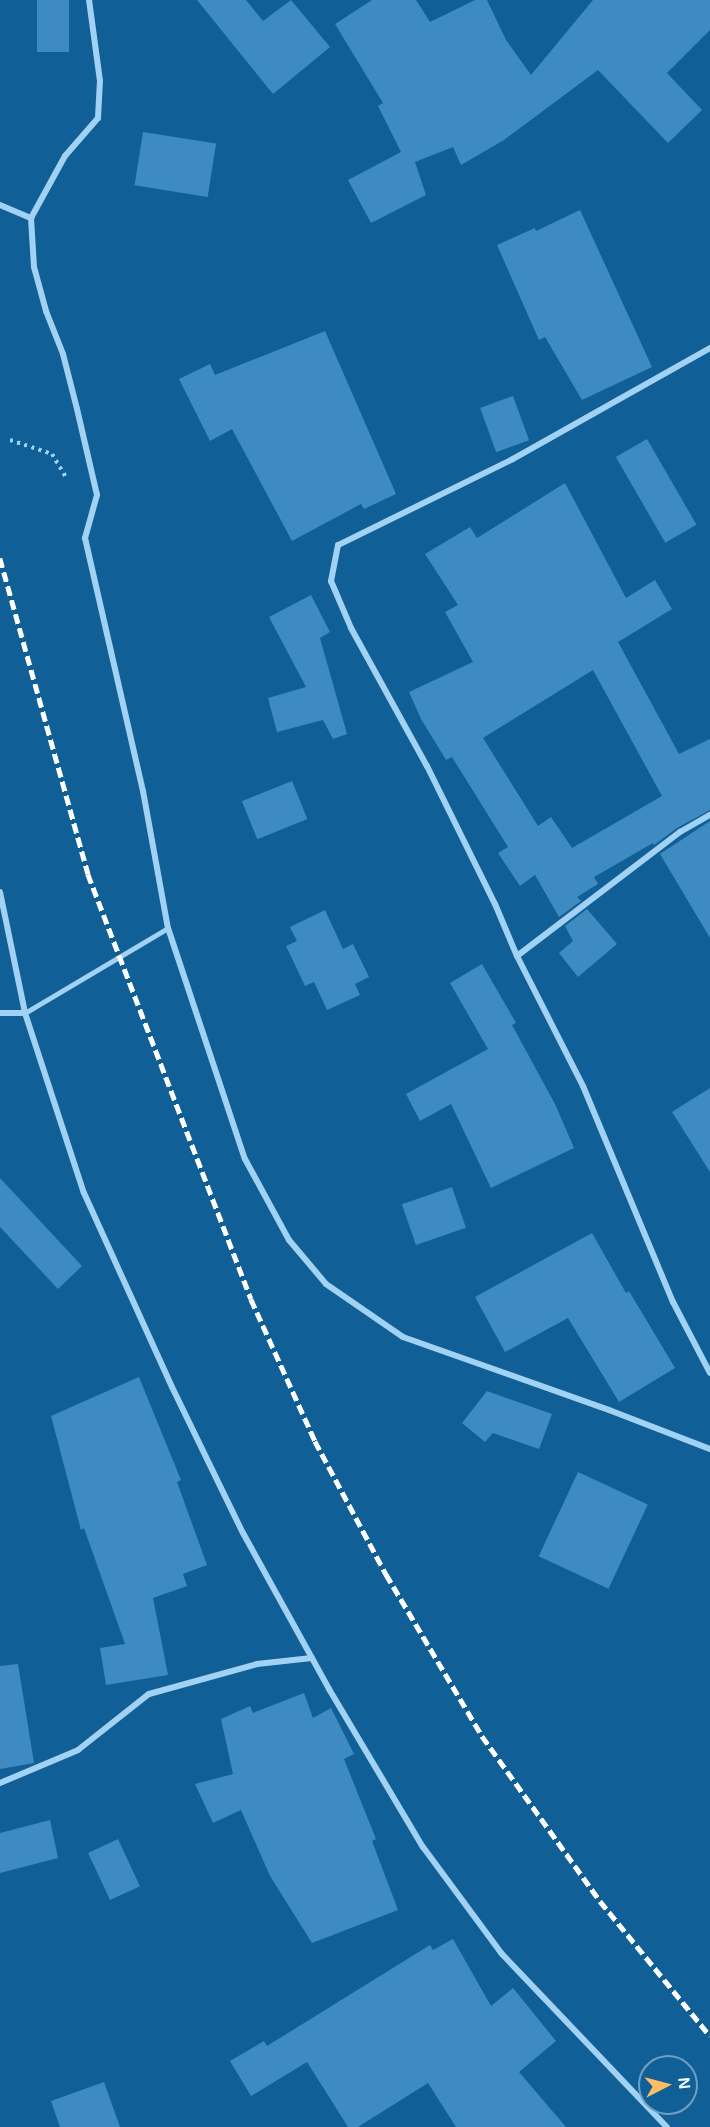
<!DOCTYPE html>
<style>
body{margin:0}
#map{position:relative;width:710px;height:2127px;overflow:hidden;background:#115f97;font-family:Arial,sans-serif}
div>[style]{position:absolute}
.building>*{inset:0;background:#3e8bc1;transform-origin:0 0}
.path>*{height:4px;margin-top:-2px;transform-origin:0;background:repeating-linear-gradient(90deg,#a1d2f4 0 3px,transparent 0 7.5px)}
.service>*{height:4.5px;margin:-2.25px;padding:0 2.25px;transform-origin:2.25px;border-radius:2.25px;background:#a1d2f4}
.minor>*{height:6px;margin:-3px;padding:0 3px;transform-origin:3px;border-radius:3px;background:#a1d2f4}
.rail>*{height:4.5px;margin-top:-2.25px;transform-origin:0;background:repeating-linear-gradient(90deg,#fff 0 10px,transparent 0 14.5px)}
span{translate:-50% -50%;white-space:nowrap;text-align:center;line-height:1.15;-webkit-text-stroke:4.5px #115f97;paint-order:stroke}
.north{position:absolute;left:638px;top:2055px;width:60px;height:60px;box-sizing:border-box;background:#115f97;border:2px solid #709fc1;border-radius:50%;rotate:84deg;font-size:16px;font-weight:700;line-height:24px;text-align:center;color:#fff}
.north::after{content:'';display:block;margin:auto;width:21px;height:27px;background:#ffbc64;clip-path:polygon(50% 0,100% 100%,50% 72%,0 100%)}
</style>
<div id="map">
<div class="building">
<i style="left:37px;top:0;width:32px;height:52px"></i>
<i style="clip-path:polygon(197px 0,246px 0,263px 21px,291px 0,330px 47px,273px 94px)"></i>
<i style="clip-path:polygon(372px 0,416px 0,430px 22px,475px 0,487px 0,506px 40px,531px 75px,593px 0,710px 0,710px 30px,667px 73px,702px 110px,668px 143px,598px 70px,504px 140px,461px 165px,453px 147px,415px 162px,426px 195px,371px 223px,348px 180px,401px 152px,378px 106px,383px 103px,335px 24px)"></i>
<i style="left:143px;top:132px;width:74px;height:54px;rotate:9deg"></i>
<i style="clip-path:polygon(580px 210px,652px 367px,582px 400px,545px 337px,539px 340px,497px 245px,535px 228px,536px 231px)"></i>
<i style="clip-path:polygon(325px 331px,396px 494px,364px 509px,361px 504px,292px 541px,232px 429px,210px 441px,179px 379px,210px 364px,215px 375px)"></i>
<i style="left:513px;top:396px;width:47px;height:35px;rotate:70deg"></i>
<i style="left:647px;top:439px;width:99px;height:36px;rotate:60deg"></i>
<i style="clip-path:polygon(evenodd,565px 483px,626px 598px,655px 580px,672px 609px,618px 642px,679px 754px,710px 739px,710px 810px,677px 828px,654px 845px,653px 843px,594px 877px,598px 884px,577px 897px,581px 901px,559px 917px,535px 875px,520px 886px,498px 853px,508px 847px,452px 757px,446px 760px,421px 719px,409px 692px,473px 662px,445px 612px,458px 605px,425px 554px,470px 527px,477px 538px,565px 483px,593px 670px,662px 796px,572px 848px,551px 817px,538px 826px,483px 738px,593px 670px)"></i>
<i style="clip-path:polygon(311px 595px,330px 632px,320px 638px,347px 734px,333px 739px,323px 720px,277px 732px,268px 698px,306px 687px,269px 617px)"></i>
<i style="left:292px;top:781px;width:41px;height:54px;rotate:68deg"></i>
<i style="clip-path:polygon(710px 821px,710px 938px,660px 854px)"></i>
<i style="clip-path:polygon(587px 909px,617px 944px,578px 977px,559px 953px,573px 941px,565px 926px)"></i>
<i style="clip-path:polygon(325px 910px,343px 949px,353px 944px,369px 977px,355px 984px,360px 995px,327px 1010px,314px 982px,305px 986px,286px 946px,297px 941px,290px 927px)"></i>
<i style="clip-path:polygon(482px 964px,516px 1023px,512px 1025px,555px 1104px,574px 1148px,491px 1188px,451px 1104px,420px 1121px,406px 1094px,488px 1049px,450px 983px)"></i>
<i style="clip-path:polygon(710px 1088px,710px 1172px,672px 1112px)"></i>
<i style="clip-path:polygon(0 1178px,82px 1266px,58px 1289px,0 1227px)"></i>
<i style="left:452px;top:1187px;width:43px;height:53px;rotate:71deg"></i>
<i style="clip-path:polygon(592px 1233px,626px 1293px,629px 1291px,675px 1368px,619px 1402px,568px 1318px,505px 1352px,475px 1297px)"></i>
<i style="clip-path:polygon(139px 1377px,181px 1480px,177px 1482px,207px 1565px,183px 1574px,187px 1586px,153px 1598px,168px 1675px,106px 1685px,100px 1648px,125px 1644px,84px 1528px,81px 1530px,51px 1416px)"></i>
<i style="clip-path:polygon(487px 1391px,552px 1414px,539px 1449px,493px 1433px,485px 1442px,462px 1423px)"></i>
<i style="left:578px;top:1472px;width:77px;height:93px;rotate:25deg"></i>
<i style="clip-path:polygon(18px 1664px,34px 1763px,0 1769px,0 1666px)"></i>
<i style="clip-path:polygon(304px 1693px,313px 1718px,331px 1708px,354px 1754px,344px 1759px,376px 1839px,372px 1841px,398px 1910px,312px 1943px,270px 1876px,241px 1810px,213px 1823px,195px 1784px,233px 1774px,221px 1719px,250px 1706px,253px 1713px)"></i>
<i style="clip-path:polygon(50px 1820px,58px 1858px,0 1873px,0 1833px)"></i>
<i style="left:118px;top:1839px;width:52px;height:33px;rotate:65deg"></i>
<i style="clip-path:polygon(453px 1939px,491px 2006px,513px 1988px,556px 2041px,519px 2072px,566px 2127px,456px 2127px,428px 2083px,358px 2127px,348px 2127px,307px 2062px,251px 2096px,230px 2061px,264px 2041px,267px 2046px,430px 1945px,433px 1950px)"></i>
<i style="clip-path:polygon(104px 2082px,120px 2127px,60px 2127px,51px 2101px)"></i>
</div>
<div class="path">
<i style="left:10px;top:440px;width:44px;rotate:18.4deg"></i>
<i style="left:52px;top:454px;width:29px;rotate:59deg"></i>
</div>
<div class="service">
<i style="left:25px;top:1013px;width:166px;rotate:-30.7deg"></i>
</div>
<div class="minor">
<i style="left:0;top:205px;width:34px;rotate:23deg"></i>
<i style="left:31px;top:218px;width:49px;rotate:86.5deg"></i>
<i style="left:34px;top:267px;width:46px;rotate:74.7deg"></i>
<i style="left:46px;top:311px;width:46px;rotate:68.4deg"></i>
<i style="left:63px;top:354px;width:57px;rotate:75.7deg"></i>
<i style="left:77px;top:409px;width:88px;rotate:76.9deg"></i>
<i style="left:97px;top:495px;width:45px;rotate:105.6deg"></i>
<i style="left:85px;top:538px;width:260px;rotate:77.1deg"></i>
<i style="left:143px;top:791px;width:139px;rotate:79.7deg"></i>
<i style="left:168px;top:928px;width:243px;rotate:71.6deg"></i>
<i style="left:245px;top:1159px;width:92px;rotate:61.5deg"></i>
<i style="left:289px;top:1240px;width:57px;rotate:49.9deg"></i>
<i style="left:326px;top:1284px;width:93px;rotate:34.5deg"></i>
<i style="left:403px;top:1337px;width:219px;rotate:19.5deg"></i>
<i style="left:609px;top:1410px;width:108px;rotate:21.1deg"></i>
<i style="left:31px;top:218px;width:71px;rotate:-61.3deg"></i>
<i style="left:65px;top:156px;width:50px;rotate:-49deg"></i>
<i style="left:98px;top:118px;width:37px;rotate:-87deg"></i>
<i style="left:100px;top:81px;width:82px;rotate:-97.7deg"></i>
<i style="left:710px;top:348px;width:226px;rotate:150.6deg"></i>
<i style="left:513px;top:459px;width:195px;rotate:153.8deg"></i>
<i style="left:338px;top:545px;width:37px;rotate:101deg"></i>
<i style="left:331px;top:581px;width:51px;rotate:66.9deg"></i>
<i style="left:351px;top:628px;width:158px;rotate:61.2deg"></i>
<i style="left:427px;top:766px;width:154px;rotate:63.8deg"></i>
<i style="left:495px;top:904px;width:56px;rotate:67.1deg"></i>
<i style="left:517px;top:956px;width:146px;rotate:63.1deg"></i>
<i style="left:583px;top:1086px;width:234px;rotate:67.4deg"></i>
<i style="left:673px;top:1302px;width:80px;rotate:62.5deg"></i>
<i style="left:0;top:892px;width:124px;rotate:78.3deg"></i>
<i style="left:25px;top:1013px;width:189px;rotate:71.9deg"></i>
<i style="left:84px;top:1193px;width:213px;rotate:65.6deg"></i>
<i style="left:172px;top:1387px;width:162px;rotate:64.1deg"></i>
<i style="left:243px;top:1533px;width:178px;rotate:61.1deg"></i>
<i style="left:329px;top:1689px;width:184px;rotate:59.3deg"></i>
<i style="left:423px;top:1847px;width:133px;rotate:53.6deg"></i>
<i style="left:502px;top:1954px;width:239px;rotate:46.4deg"></i>
<i style="left:517px;top:956px;width:205px;rotate:-37.3deg"></i>
<i style="left:680px;top:832px;width:34px;rotate:-30deg"></i>
<i style="left:0;top:1013px;width:25px"></i>
<i style="left:0;top:1783px;width:85px;rotate:-22.9deg"></i>
<i style="left:78px;top:1750px;width:90px;rotate:-38.3deg"></i>
<i style="left:149px;top:1694px;width:112px;rotate:-15.5deg"></i>
<i style="left:257px;top:1664px;width:55px;rotate:-6.2deg"></i>
</div>
<div class="rail">
<i style="left:0;top:558px;width:328px;rotate:74.4deg"></i>
<i style="left:88px;top:874px;width:455px;rotate:69deg"></i>
<i style="left:251px;top:1299px;width:156px;rotate:65.7deg"></i>
<i style="left:315px;top:1441px;width:151px;rotate:61.9deg"></i>
<i style="left:386px;top:1574px;width:188px;rotate:59.3deg"></i>
<i style="left:482px;top:1736px;width:203px;rotate:54.4deg"></i>
<i style="left:600px;top:1901px;width:174px;rotate:50.8deg"></i>
</div>
<div class="north">N</div>
</div>
